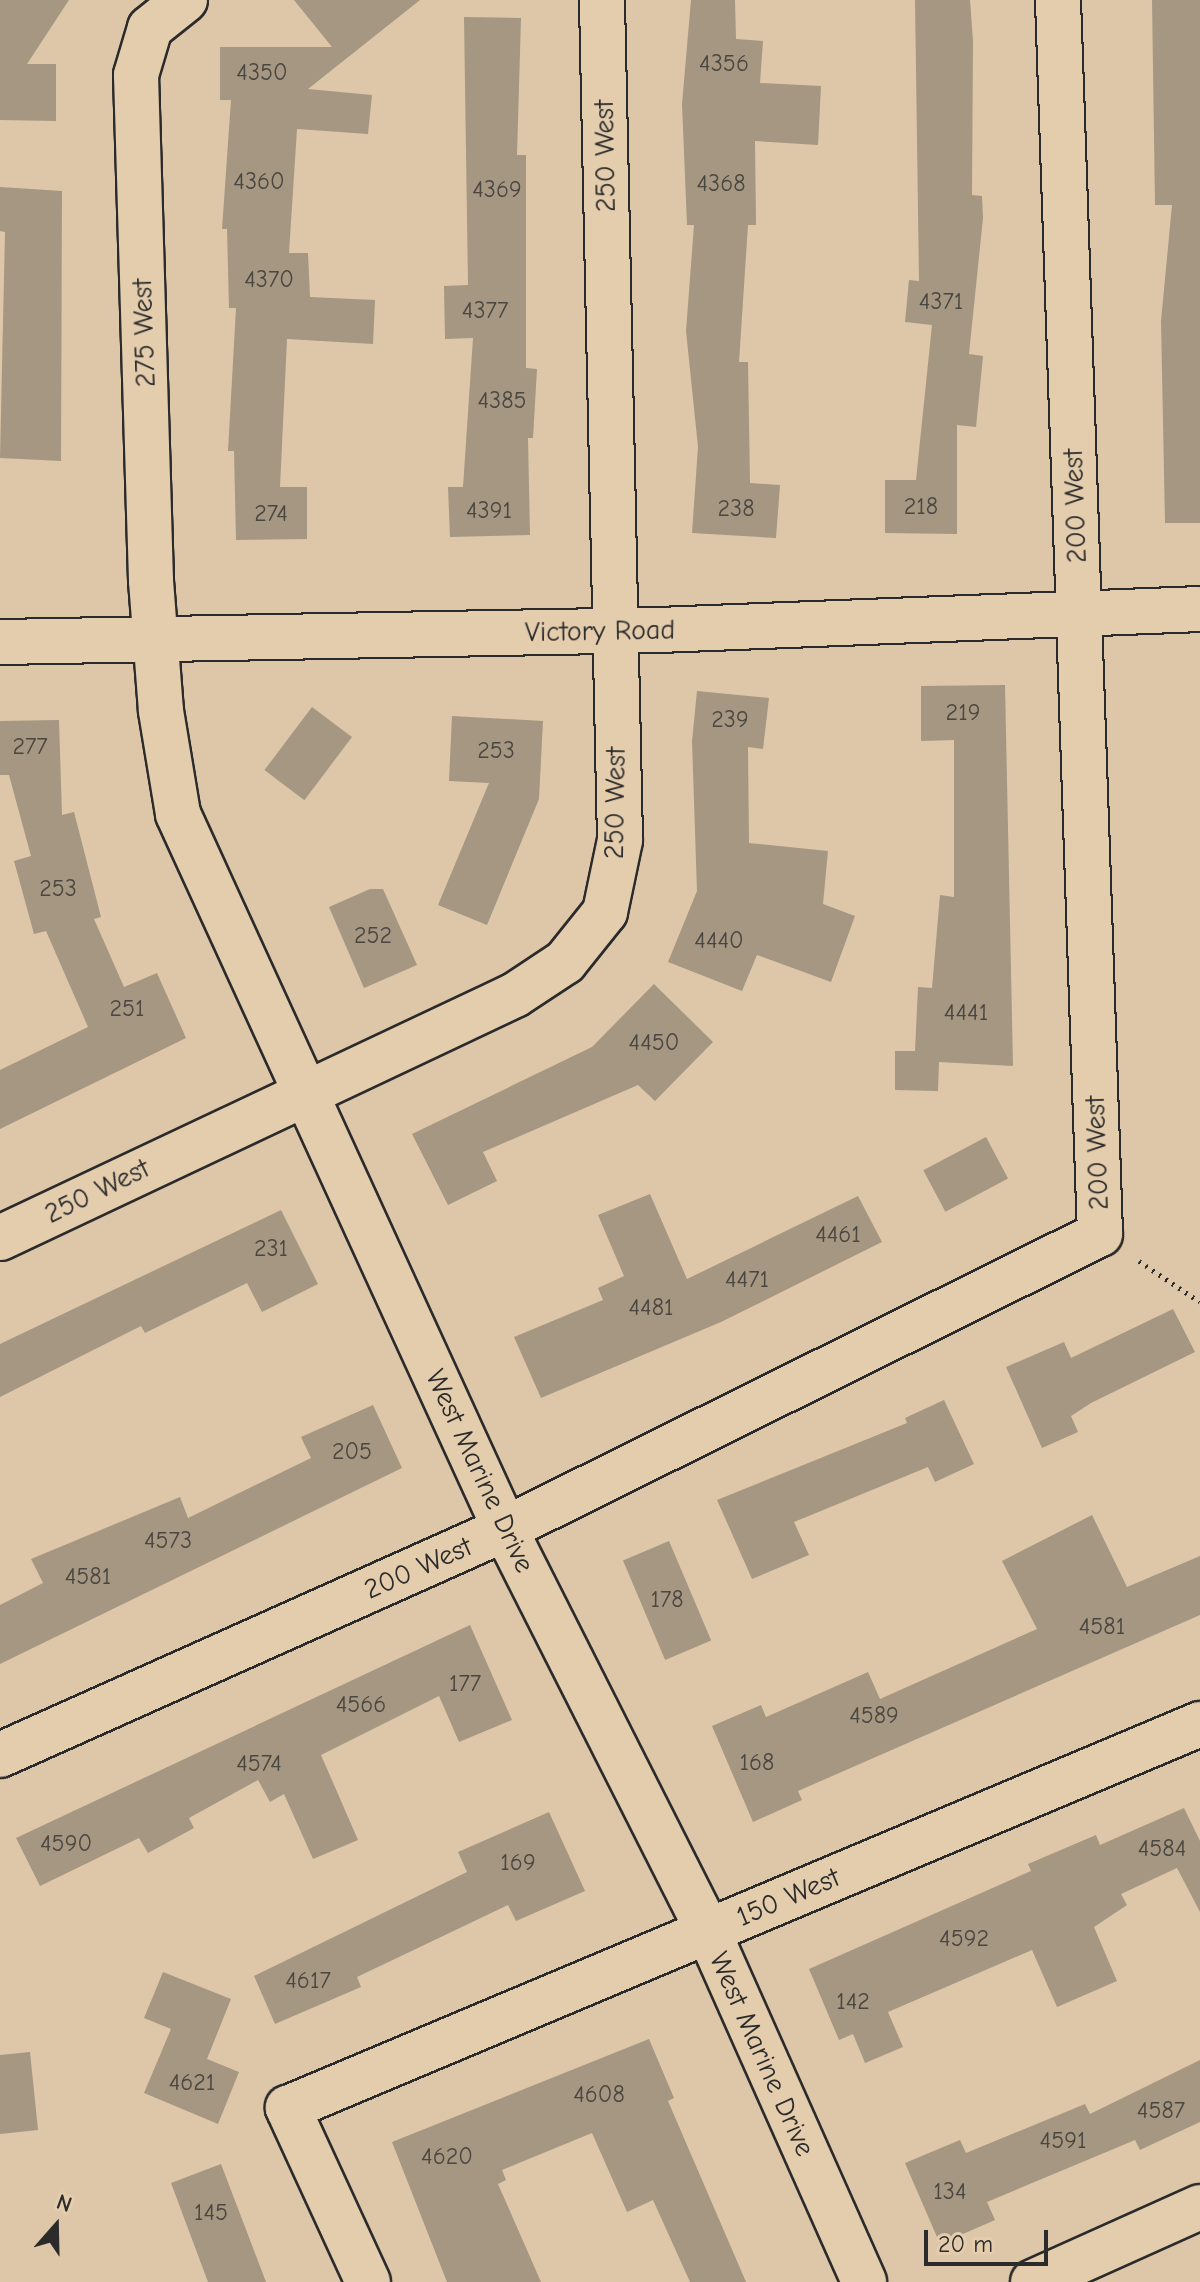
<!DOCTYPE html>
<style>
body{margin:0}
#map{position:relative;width:1200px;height:2282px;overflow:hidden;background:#ddc7a8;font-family:"Comic Neue",sans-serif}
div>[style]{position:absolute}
.building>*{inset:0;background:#a59781;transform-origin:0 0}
.path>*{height:5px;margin-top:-2.5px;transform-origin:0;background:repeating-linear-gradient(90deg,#2b2b2b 0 2px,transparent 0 8px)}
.roads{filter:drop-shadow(2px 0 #2b2b2b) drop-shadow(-2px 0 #2b2b2b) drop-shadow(0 2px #2b2b2b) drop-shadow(0 -2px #2b2b2b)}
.minor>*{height:44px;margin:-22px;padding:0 22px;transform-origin:22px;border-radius:22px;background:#e4cdad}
span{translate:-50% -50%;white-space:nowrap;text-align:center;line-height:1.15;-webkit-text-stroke:6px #e4cdad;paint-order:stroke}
.number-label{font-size:24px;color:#4a4640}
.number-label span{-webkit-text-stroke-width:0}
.street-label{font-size:28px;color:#2b2b2b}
.north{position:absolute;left:16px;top:2186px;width:80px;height:80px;-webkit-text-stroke:6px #e4cdad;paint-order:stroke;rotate:20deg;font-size:22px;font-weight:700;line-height:32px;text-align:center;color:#2b2b2b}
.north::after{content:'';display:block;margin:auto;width:28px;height:36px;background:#2b2b2b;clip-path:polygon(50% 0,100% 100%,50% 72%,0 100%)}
.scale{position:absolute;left:924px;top:2230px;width:124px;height:36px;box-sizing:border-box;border:4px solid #2b2b2b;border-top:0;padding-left:10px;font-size:24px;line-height:28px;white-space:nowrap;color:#2b2b2b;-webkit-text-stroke:6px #e4cdad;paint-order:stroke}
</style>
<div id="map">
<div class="building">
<i style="clip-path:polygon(0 0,69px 0,27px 64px,56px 64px,56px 121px,0 120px)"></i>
<i style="clip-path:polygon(294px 0,420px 0,308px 89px,372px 95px,368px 134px,297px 129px,289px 253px,308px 253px,310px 297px,375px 300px,373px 344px,287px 339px,280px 487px,307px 487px,307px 539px,236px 540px,234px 451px,228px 451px,236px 308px,229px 308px,227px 229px,222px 229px,231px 100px,220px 100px,220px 47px,332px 47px)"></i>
<i style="clip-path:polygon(691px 0,735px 0,736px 39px,763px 41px,760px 83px,821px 86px,818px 145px,755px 141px,756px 225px,748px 225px,739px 362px,748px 362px,750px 483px,780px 485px,776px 538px,692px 533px,698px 447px,686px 331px,694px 225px,687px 225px,682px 104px)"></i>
<i style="clip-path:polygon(915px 0,970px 0,973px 41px,972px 195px,982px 196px,983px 218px,969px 354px,983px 356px,976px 427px,957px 425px,957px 534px,885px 533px,885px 480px,916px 480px,932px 325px,905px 322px,909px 280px,919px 281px)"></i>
<i style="clip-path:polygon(1152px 0,1200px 0,1200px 523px,1165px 523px,1161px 321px,1172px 205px,1155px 205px)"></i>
<i style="clip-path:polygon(464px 17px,521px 18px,517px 155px,526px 155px,526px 368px,537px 369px,533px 438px,528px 438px,530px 535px,450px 537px,448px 487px,463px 487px,473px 338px,445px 339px,444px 286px,468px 285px)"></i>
<i style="clip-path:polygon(0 187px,62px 191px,61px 461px,0 458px,5px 232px,0 231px)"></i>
<i style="clip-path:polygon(1005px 685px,1013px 1066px,939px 1062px,938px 1091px,895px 1090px,895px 1051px,915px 1051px,918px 987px,932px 988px,940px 895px,954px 897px,954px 740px,921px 741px,921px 686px)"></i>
<i style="clip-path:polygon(697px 691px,769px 698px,763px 749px,748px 747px,749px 843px,828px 851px,823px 904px,855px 916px,831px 982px,757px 955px,742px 991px,668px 962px,697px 891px,692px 741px)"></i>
<i style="left:312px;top:707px;width:50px;height:79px;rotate:37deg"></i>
<i style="clip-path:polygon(452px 716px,543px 721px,539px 799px,487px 925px,438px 905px,489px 783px,449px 781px)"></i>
<i style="clip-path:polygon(59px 720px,62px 815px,74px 812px,101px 917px,94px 919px,124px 987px,157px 973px,186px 1038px,0 1129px,0 1070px,88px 1027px,46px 931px,34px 934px,14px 861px,31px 856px,9px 775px,0 775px,0 721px)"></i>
<i style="clip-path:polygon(370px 889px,383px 889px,417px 965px,364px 988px,329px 907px)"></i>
<i style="clip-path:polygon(654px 984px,713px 1042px,655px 1101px,638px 1085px,483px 1152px,497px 1181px,448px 1205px,412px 1134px,592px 1047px)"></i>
<i style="left:986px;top:1137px;width:47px;height:71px;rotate:62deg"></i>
<i style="clip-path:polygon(650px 1194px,687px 1279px,858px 1196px,882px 1242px,721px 1322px,541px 1398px,514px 1337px,603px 1300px,598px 1288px,624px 1276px,598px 1215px)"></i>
<i style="clip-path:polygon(281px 1210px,318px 1284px,262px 1312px,247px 1283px,145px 1333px,141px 1326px,0 1397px,0 1344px)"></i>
<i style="clip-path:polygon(1173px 1309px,1195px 1352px,1091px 1403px,1071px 1416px,1078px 1432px,1042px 1448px,1006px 1367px,1064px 1342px,1071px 1358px)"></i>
<i style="clip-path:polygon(944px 1400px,974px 1464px,935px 1482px,928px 1467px,794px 1522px,809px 1555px,752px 1579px,717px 1500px,907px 1423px,905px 1418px)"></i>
<i style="clip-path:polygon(373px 1405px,402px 1468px,0 1664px,0 1605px,43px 1583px,31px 1559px,180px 1497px,188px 1518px,311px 1458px,301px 1437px)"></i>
<i style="clip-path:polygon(1092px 1515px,1127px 1587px,1200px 1556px,1200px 1615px,798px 1791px,802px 1800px,753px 1822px,712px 1726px,761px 1705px,766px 1717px,868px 1672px,880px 1699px,1037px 1629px,1002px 1561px)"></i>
<i style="left:669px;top:1541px;width:108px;height:50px;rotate:67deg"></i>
<i style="clip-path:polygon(470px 1625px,512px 1720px,459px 1742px,439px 1696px,321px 1755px,358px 1840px,313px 1859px,284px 1794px,270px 1802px,258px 1780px,189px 1818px,194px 1828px,148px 1853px,139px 1838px,40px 1886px,16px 1838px)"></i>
<i style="clip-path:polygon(1184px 1808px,1200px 1841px,1200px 1912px,1177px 1868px,1121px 1894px,1127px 1905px,1094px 1927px,1117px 1981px,1057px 2007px,1032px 1950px,888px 2012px,903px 2047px,865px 2063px,853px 2034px,839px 2040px,809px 1969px,1031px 1871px,1028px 1864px,1096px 1835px,1100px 1845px)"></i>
<i style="clip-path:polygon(549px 1812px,585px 1891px,516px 1921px,508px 1905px,357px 1977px,361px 1987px,275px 2024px,254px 1976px,467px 1872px,458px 1852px)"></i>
<i style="clip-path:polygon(163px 1972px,231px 1999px,207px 2059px,239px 2072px,218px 2124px,144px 2093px,171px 2029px,144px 2018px)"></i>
<i style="clip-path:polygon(649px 2039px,674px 2098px,668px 2101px,746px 2282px,690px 2282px,653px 2200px,627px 2212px,592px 2133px,502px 2170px,506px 2180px,498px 2184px,541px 2282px,447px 2282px,392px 2142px)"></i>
<i style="clip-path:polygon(30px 2052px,38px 2130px,0 2134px,0 2055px)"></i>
<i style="clip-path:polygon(1200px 2060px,1200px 2122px,1140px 2150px,1135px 2140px,987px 2202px,995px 2220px,940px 2244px,905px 2163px,960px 2140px,966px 2153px,1085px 2104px,1090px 2114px)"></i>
<i style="clip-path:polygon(221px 2164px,266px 2282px,208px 2282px,171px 2183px)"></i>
</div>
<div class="path">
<i style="left:1139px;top:1261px;width:73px;rotate:33.9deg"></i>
</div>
<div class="roads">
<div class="minor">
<i style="left:185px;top:0;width:45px;rotate:141.3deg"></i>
<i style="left:150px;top:28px;width:49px;rotate:106.6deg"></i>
<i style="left:136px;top:75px;width:506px;rotate:88.3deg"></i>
<i style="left:151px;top:581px;width:130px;rotate:85.6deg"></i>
<i style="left:161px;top:711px;width:104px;rotate:80.6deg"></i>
<i style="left:178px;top:814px;width:786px;rotate:65.42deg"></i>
<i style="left:505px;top:1529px;width:450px;rotate:63.2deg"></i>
<i style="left:708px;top:1931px;width:384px;rotate:66deg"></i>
<i style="left:0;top:642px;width:659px;rotate:-1.04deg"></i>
<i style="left:659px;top:630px;width:541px;rotate:-2.22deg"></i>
<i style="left:0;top:1238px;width:569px;rotate:-25.26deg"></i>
<i style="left:515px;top:995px;width:60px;rotate:-33.4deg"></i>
<i style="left:565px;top:962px;width:64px;rotate:-51.3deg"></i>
<i style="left:605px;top:912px;width:74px;rotate:-78.2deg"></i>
<i style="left:620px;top:840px;width:840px;rotate:-91.23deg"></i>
<i style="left:0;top:1755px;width:553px;rotate:-24.11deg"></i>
<i style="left:505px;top:1529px;width:664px;rotate:-26.37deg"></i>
<i style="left:1100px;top:1234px;width:1235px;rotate:-91.95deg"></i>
<i style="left:368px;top:2282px;width:192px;rotate:-114.7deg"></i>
<i style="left:288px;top:2108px;width:990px;rotate:-22.83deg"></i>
<i style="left:1033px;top:2282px;width:183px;rotate:-24.2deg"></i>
</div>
</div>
<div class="number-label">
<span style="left:724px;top:64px">4356</span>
<span style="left:262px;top:73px">4350</span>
<span style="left:259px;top:182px">4360</span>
<span style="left:721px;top:184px">4368</span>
<span style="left:497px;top:190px">4369</span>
<span style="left:269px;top:280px">4370</span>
<span style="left:941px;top:302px">4371</span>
<span style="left:485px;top:311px">4377</span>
<span style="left:502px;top:401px">4385</span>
<span style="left:921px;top:507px">218</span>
<span style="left:736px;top:509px">238</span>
<span style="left:489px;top:511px">4391</span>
<span style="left:271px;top:514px">274</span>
<span style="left:963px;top:713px">219</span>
<span style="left:730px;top:720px">239</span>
<span style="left:30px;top:747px">277</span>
<span style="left:496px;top:751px">253</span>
<span style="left:58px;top:889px">253</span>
<span style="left:373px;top:936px">252</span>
<span style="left:719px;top:941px">4440</span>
<span style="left:127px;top:1009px">251</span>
<span style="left:966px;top:1013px">4441</span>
<span style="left:654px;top:1043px">4450</span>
<span style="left:838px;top:1235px">4461</span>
<span style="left:271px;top:1249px">231</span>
<span style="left:747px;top:1280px">4471</span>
<span style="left:651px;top:1308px">4481</span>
<span style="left:352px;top:1452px">205</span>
<span style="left:168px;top:1541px">4573</span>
<span style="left:88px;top:1577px">4581</span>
<span style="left:667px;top:1600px">178</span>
<span style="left:1102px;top:1627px">4581</span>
<span style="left:465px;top:1684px">177</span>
<span style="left:361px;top:1705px">4566</span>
<span style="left:874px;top:1716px">4589</span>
<span style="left:757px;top:1763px">168</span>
<span style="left:259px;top:1764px">4574</span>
<span style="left:66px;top:1844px">4590</span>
<span style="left:1162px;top:1849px">4584</span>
<span style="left:518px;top:1863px">169</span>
<span style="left:964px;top:1939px">4592</span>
<span style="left:308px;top:1981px">4617</span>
<span style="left:853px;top:2002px">142</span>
<span style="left:192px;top:2083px">4621</span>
<span style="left:599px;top:2095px">4608</span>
<span style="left:1161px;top:2111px">4587</span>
<span style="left:1063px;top:2141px">4591</span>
<span style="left:447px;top:2157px">4620</span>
<span style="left:950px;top:2192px">134</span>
<span style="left:211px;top:2213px">145</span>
</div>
<div class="street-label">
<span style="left:605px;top:156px;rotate:-91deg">250 West</span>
<span style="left:144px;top:333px;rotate:-92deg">275 West</span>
<span style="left:1075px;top:506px;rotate:-92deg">200 West</span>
<span style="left:600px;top:631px;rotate:-1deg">Victory Road</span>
<span style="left:615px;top:803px;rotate:-89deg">250 West</span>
<span style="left:1097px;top:1153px;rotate:-92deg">200 West</span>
<span style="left:97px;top:1191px;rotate:-26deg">250 West</span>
<span style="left:480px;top:1471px;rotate:65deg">West Marine Drive</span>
<span style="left:418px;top:1568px;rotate:-24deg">200 West</span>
<span style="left:788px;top:1897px;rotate:-23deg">150 West</span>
<span style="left:762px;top:2054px;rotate:66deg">West Marine Drive</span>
</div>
<div class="north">N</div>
<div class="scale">20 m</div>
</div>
